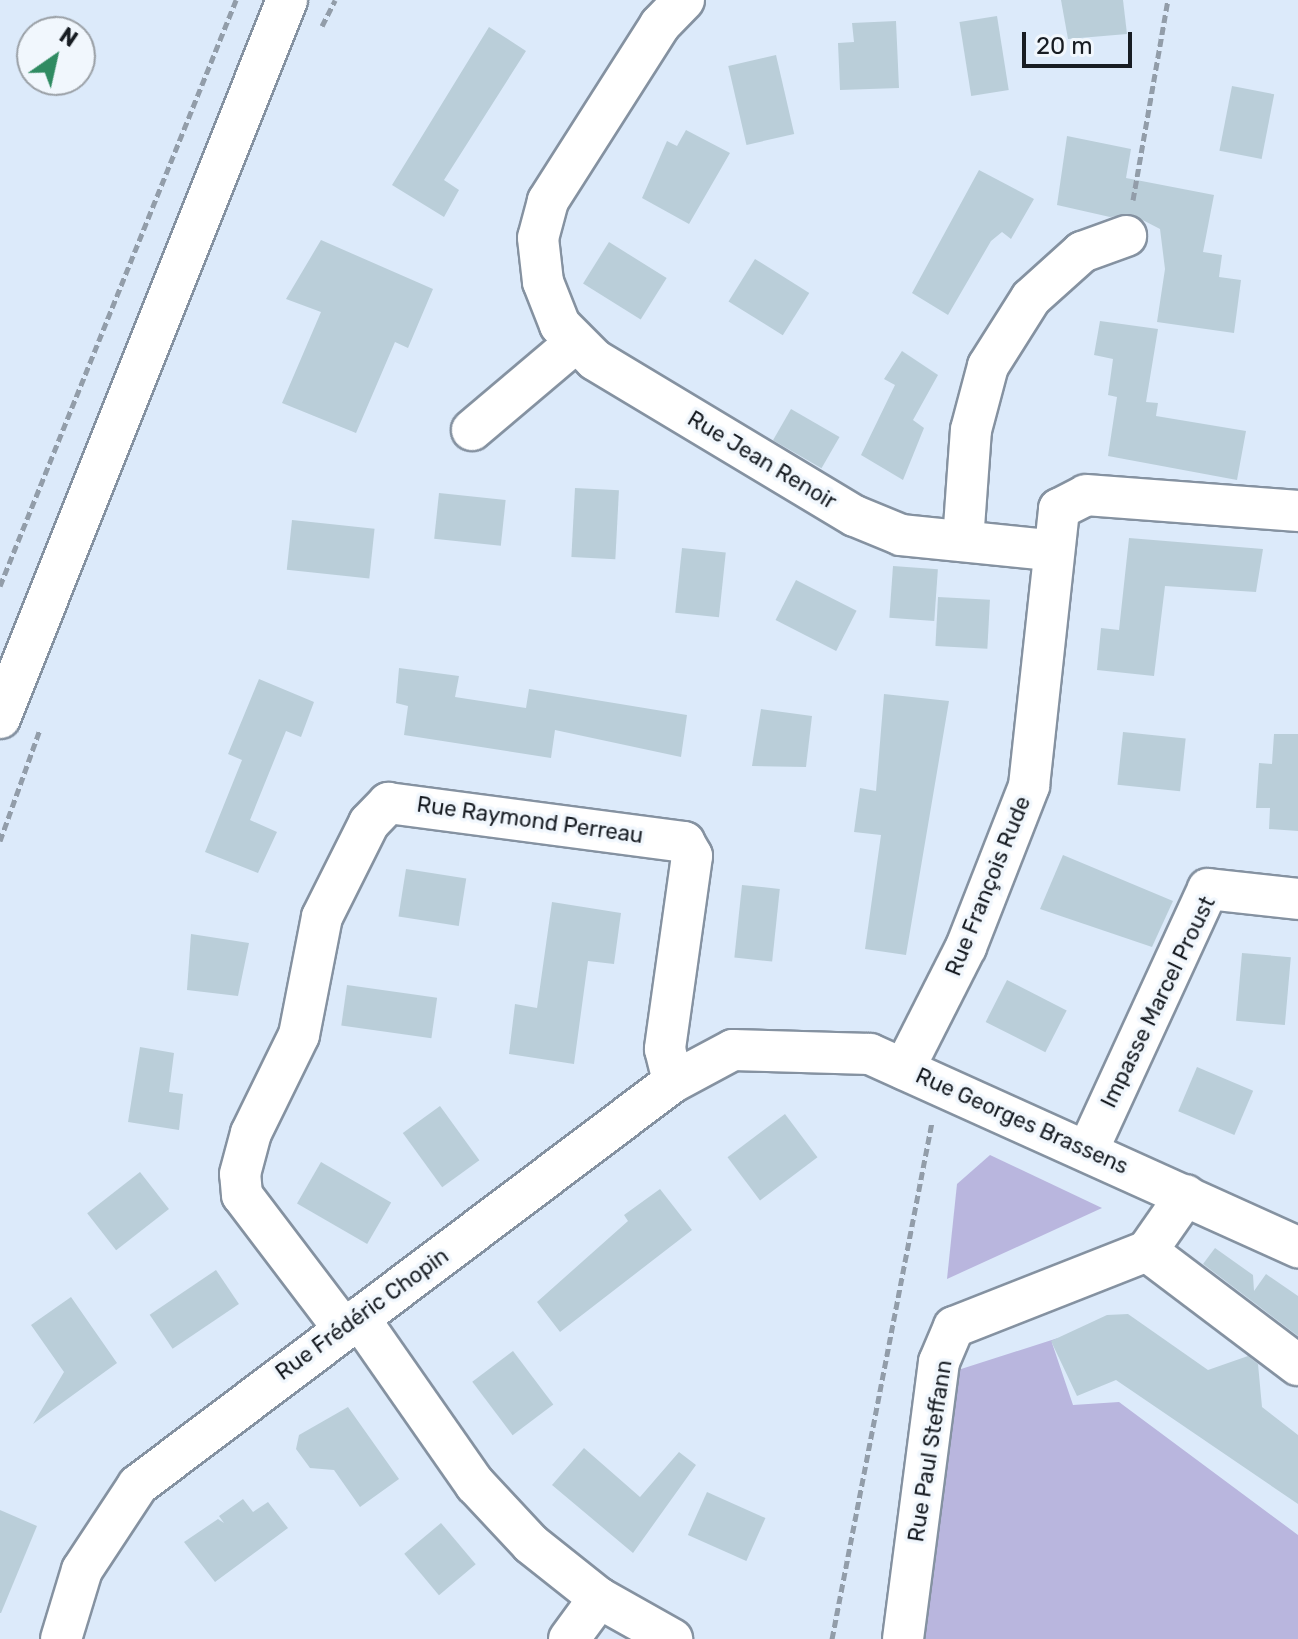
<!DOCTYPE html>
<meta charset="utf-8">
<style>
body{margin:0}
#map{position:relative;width:1298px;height:1639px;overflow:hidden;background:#dceafa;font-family:Rubik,sans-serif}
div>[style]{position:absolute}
.green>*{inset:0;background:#b9b6de}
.building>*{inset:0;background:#baced9;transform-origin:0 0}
.path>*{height:5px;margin-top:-2.5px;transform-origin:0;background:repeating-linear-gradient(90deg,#929da9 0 8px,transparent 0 12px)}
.roads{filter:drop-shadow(2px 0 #8592a1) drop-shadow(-2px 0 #8592a1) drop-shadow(0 2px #8592a1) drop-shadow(0 -2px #8592a1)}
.minor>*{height:40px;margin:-20px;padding:0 20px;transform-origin:20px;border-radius:20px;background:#fff}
span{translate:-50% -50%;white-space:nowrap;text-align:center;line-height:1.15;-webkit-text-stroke:7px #f1f7fd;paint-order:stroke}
.street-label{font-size:22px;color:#181d23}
.north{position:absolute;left:16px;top:16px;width:80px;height:80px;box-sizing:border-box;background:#f1f7fd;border:2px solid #9aa0a6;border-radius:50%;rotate:34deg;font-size:22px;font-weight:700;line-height:32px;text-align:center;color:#181d23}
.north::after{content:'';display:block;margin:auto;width:28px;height:36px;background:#2f8b62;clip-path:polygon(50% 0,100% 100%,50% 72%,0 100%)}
.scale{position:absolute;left:1022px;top:32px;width:110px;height:36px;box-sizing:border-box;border:4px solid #181d23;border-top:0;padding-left:10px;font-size:24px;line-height:28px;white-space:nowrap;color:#181d23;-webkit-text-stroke:6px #f1f7fd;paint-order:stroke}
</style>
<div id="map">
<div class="green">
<i style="clip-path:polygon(990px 1155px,1102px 1208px,947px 1279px,957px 1184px)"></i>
<i style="clip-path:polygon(1058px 1338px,1052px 1343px,1073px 1405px,1119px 1402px,1298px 1535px,1298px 1639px,922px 1639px,958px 1370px)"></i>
</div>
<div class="building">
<i style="clip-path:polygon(1061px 0,1123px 0,1127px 34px,1068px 39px)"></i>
<i style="left:997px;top:16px;width:75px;height:38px;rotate:81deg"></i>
<i style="clip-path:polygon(896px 21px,899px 88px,840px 90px,838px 43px,854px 42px,852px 23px)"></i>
<i style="clip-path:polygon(489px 27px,526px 51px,444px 180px,459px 190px,444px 217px,392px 185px)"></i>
<i style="left:776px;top:55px;width:81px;height:49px;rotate:77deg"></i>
<i style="left:1232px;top:86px;width:43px;height:66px;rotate:11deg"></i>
<i style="clip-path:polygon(686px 130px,730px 153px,689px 224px,642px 198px,667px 141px,677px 146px)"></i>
<i style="clip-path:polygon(1067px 136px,1131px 149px,1126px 178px,1214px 195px,1203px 252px,1222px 255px,1219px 277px,1241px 280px,1234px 333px,1157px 322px,1165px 269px,1160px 229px,1131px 214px,1110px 217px,1057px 205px)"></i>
<i style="clip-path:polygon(979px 170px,1034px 199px,1011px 239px,1002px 232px,991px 241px,948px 315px,912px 293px)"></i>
<i style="clip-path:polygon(321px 240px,433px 289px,408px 348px,395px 342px,356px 433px,282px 403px,321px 312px,286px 299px)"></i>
<i style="left:609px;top:242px;width:68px;height:49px;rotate:32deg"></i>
<i style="left:755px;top:259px;width:64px;height:50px;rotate:32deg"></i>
<i style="clip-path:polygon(1100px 321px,1158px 329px,1146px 402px,1158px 403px,1156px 416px,1246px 431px,1237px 480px,1108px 456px,1117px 397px,1108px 395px,1113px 359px,1094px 355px)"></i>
<i style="clip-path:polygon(902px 351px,938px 375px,913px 420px,924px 428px,903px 480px,861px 455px,895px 385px,884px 379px)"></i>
<i style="left:791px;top:409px;width:56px;height:36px;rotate:30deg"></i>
<i style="left:575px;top:488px;width:44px;height:69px;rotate:3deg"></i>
<i style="left:439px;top:493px;width:67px;height:46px;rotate:6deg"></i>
<i style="left:292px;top:520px;width:83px;height:50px;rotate:6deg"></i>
<i style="clip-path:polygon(1129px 538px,1263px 549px,1256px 592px,1165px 586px,1154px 676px,1097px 670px,1101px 628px,1119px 630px)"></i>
<i style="left:682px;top:548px;width:44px;height:65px;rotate:6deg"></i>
<i style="left:893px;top:566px;width:45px;height:52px;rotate:4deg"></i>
<i style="left:796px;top:580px;width:68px;height:45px;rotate:27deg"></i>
<i style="left:938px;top:597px;width:52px;height:49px;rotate:3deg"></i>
<i style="clip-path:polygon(399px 668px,459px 676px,455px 697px,526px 708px,529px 689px,687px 715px,681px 757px,555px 730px,551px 758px,404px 735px,408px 706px,396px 703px)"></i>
<i style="clip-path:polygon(259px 679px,314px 702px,301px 737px,286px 731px,250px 820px,277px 832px,258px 873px,205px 852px,242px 760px,228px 754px)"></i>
<i style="clip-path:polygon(884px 694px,949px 701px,906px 955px,865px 949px,881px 835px,854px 832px,860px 788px,876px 791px)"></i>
<i style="clip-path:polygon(761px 709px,812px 716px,806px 767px,752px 766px)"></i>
<i style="left:1123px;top:732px;width:63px;height:53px;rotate:6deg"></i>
<i style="clip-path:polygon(1274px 734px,1298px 734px,1298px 831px,1269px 829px,1270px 808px,1256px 808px,1259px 763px,1272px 764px)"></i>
<i style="clip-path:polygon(1063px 855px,1173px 901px,1152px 947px,1040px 909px)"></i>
<i style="left:406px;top:869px;width:61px;height:48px;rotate:9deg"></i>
<i style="left:742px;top:885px;width:38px;height:73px;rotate:6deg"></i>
<i style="clip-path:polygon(552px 902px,621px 913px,614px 964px,588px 961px,574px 1064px,509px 1054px,515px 1004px,537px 1008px)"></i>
<i style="clip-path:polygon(191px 934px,249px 943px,238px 996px,187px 990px)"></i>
<i style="left:1242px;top:953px;width:49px;height:68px;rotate:5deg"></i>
<i style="left:1007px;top:980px;width:67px;height:47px;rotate:27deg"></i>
<i style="left:347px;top:985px;width:91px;height:41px;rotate:8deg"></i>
<i style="clip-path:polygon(140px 1047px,174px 1053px,169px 1092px,183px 1094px,179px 1130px,128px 1122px)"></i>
<i style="left:1197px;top:1067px;width:61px;height:48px;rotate:23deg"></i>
<i style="left:440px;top:1106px;width:67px;height:46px;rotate:54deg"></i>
<i style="left:785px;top:1114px;width:54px;height:72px;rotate:53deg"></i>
<i style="left:321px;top:1162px;width:81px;height:48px;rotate:30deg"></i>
<i style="left:140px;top:1172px;width:47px;height:67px;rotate:52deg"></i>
<i style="clip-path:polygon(660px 1189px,692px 1230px,560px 1332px,537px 1302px,628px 1221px,624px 1215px)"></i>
<i style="clip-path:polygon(1215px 1248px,1253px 1275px,1254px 1291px,1266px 1274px,1298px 1296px,1298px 1336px,1203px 1264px)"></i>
<i style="left:216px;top:1270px;width:41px;height:80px;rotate:56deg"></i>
<i style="clip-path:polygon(71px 1297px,117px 1363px,33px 1424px,64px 1372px,31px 1325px)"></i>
<i style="clip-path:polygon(1128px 1314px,1208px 1370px,1248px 1356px,1258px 1364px,1262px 1407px,1298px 1435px,1298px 1504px,1116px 1380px,1077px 1396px,1051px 1341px,1107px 1315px)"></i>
<i style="left:513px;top:1351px;width:67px;height:51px;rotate:53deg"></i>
<i style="clip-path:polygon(348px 1407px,399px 1479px,360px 1507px,334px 1470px,310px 1468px,296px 1449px,299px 1435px)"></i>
<i style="clip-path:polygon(584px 1448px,640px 1497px,679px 1452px,696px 1465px,633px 1553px,552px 1485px)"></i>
<i style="left:707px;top:1492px;width:64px;height:47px;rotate:24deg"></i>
<i style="clip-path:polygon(243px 1499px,253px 1512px,268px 1502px,288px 1528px,215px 1582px,184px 1542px,218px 1519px,224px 1523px,219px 1516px)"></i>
<i style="clip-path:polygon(0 1510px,37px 1526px,1px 1613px,0 1613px)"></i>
<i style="left:441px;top:1523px;width:54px;height:48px;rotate:50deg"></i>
</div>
<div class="path">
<i style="left:322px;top:26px;width:29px;rotate:-63deg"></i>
<i style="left:1133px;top:200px;width:203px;rotate:-80.1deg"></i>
<i style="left:0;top:586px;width:632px;rotate:-68.06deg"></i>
<i style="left:0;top:841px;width:119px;rotate:-70.3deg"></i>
<i style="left:832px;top:1639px;width:527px;rotate:-79.05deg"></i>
</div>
<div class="roads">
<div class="minor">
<i style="left:684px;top:0;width:35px;rotate:134deg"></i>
<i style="left:660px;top:25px;width:209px;rotate:122.5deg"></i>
<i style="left:548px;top:201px;width:38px;rotate:105deg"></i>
<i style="left:538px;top:238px;width:44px;rotate:83.5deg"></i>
<i style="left:543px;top:282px;width:46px;rotate:68.4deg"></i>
<i style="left:560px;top:325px;width:49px;rotate:45deg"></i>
<i style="left:595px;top:360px;width:303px;rotate:31deg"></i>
<i style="left:855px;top:516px;width:50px;rotate:22.4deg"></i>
<i style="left:901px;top:535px;width:149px;rotate:5.8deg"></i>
<i style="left:472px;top:430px;width:136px;rotate:-40.2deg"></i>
<i style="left:963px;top:541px;width:111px;rotate:-85.9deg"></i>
<i style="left:971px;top:430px;width:66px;rotate:-75.1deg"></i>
<i style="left:988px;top:366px;width:80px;rotate:-57.7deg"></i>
<i style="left:1031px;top:298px;width:69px;rotate:-42deg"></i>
<i style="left:1082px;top:252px;width:47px;rotate:-20deg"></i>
<i style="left:0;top:718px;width:773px;rotate:-68.21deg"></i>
<i style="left:904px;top:1069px;width:137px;rotate:-63.1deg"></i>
<i style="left:966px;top:947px;width:173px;rotate:-68.6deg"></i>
<i style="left:1029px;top:786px;width:279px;rotate:-83.8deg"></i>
<i style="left:1059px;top:509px;width:30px;rotate:-27deg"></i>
<i style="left:1086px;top:495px;width:213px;rotate:4.3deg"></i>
<i style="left:1088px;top:1150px;width:287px;rotate:-65.3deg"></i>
<i style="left:1208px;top:889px;width:91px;rotate:6.3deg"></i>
<i style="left:1147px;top:1251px;width:189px;rotate:37.1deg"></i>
<i style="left:359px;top:1318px;width:203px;rotate:55.1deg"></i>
<i style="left:475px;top:1484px;width:82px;rotate:47deg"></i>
<i style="left:531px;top:1544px;width:87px;rotate:38.5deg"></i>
<i style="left:599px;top:1598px;width:84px;rotate:29.3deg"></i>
<i style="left:343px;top:1328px;width:167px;rotate:-127.2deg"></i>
<i style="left:242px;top:1195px;width:21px;rotate:-95deg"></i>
<i style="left:240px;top:1174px;width:42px;rotate:-75deg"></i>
<i style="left:251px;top:1133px;width:109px;rotate:-63.9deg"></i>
<i style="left:299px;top:1035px;width:120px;rotate:-79deg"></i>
<i style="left:322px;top:917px;width:105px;rotate:-63.4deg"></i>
<i style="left:369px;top:823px;width:28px;rotate:-46deg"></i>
<i style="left:388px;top:803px;width:299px;rotate:7.5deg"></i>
<i style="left:684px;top:842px;width:16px;rotate:60deg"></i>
<i style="left:692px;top:856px;width:195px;rotate:98deg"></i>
<i style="left:665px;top:1049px;width:34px;rotate:76deg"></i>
<i style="left:61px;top:1639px;width:72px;rotate:-73.1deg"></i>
<i style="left:82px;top:1570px;width:102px;rotate:-56.6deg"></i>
<i style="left:138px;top:1485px;width:670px;rotate:-36.99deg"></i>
<i style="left:673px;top:1082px;width:68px;rotate:-28.1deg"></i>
<i style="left:733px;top:1050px;width:137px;rotate:1.7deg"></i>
<i style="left:870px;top:1054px;width:470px;rotate:24.3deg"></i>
<i style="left:569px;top:1639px;width:51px;rotate:-53.8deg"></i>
<i style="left:903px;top:1639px;width:279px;rotate:-82.6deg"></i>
<i style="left:939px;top:1362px;width:38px;rotate:-67deg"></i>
<i style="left:954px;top:1327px;width:207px;rotate:-21.5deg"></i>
<i style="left:1147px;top:1251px;width:68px;rotate:-55.1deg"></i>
</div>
</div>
<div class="street-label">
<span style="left:762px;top:460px;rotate:31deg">Rue Jean Renoir</span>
<span style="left:530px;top:820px;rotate:8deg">Rue Raymond Perreau</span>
<span style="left:988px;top:886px;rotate:-68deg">Rue François Rude</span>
<span style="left:1158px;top:1002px;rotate:-64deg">Impasse Marcel Proust</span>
<span style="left:1022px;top:1121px;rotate:24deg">Rue Georges Brassens</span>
<span style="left:362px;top:1314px;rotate:-36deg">Rue Frédéric Chopin</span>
<span style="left:930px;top:1451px;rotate:-81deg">Rue Paul Steffann</span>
</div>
<div class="north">N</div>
<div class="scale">20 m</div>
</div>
